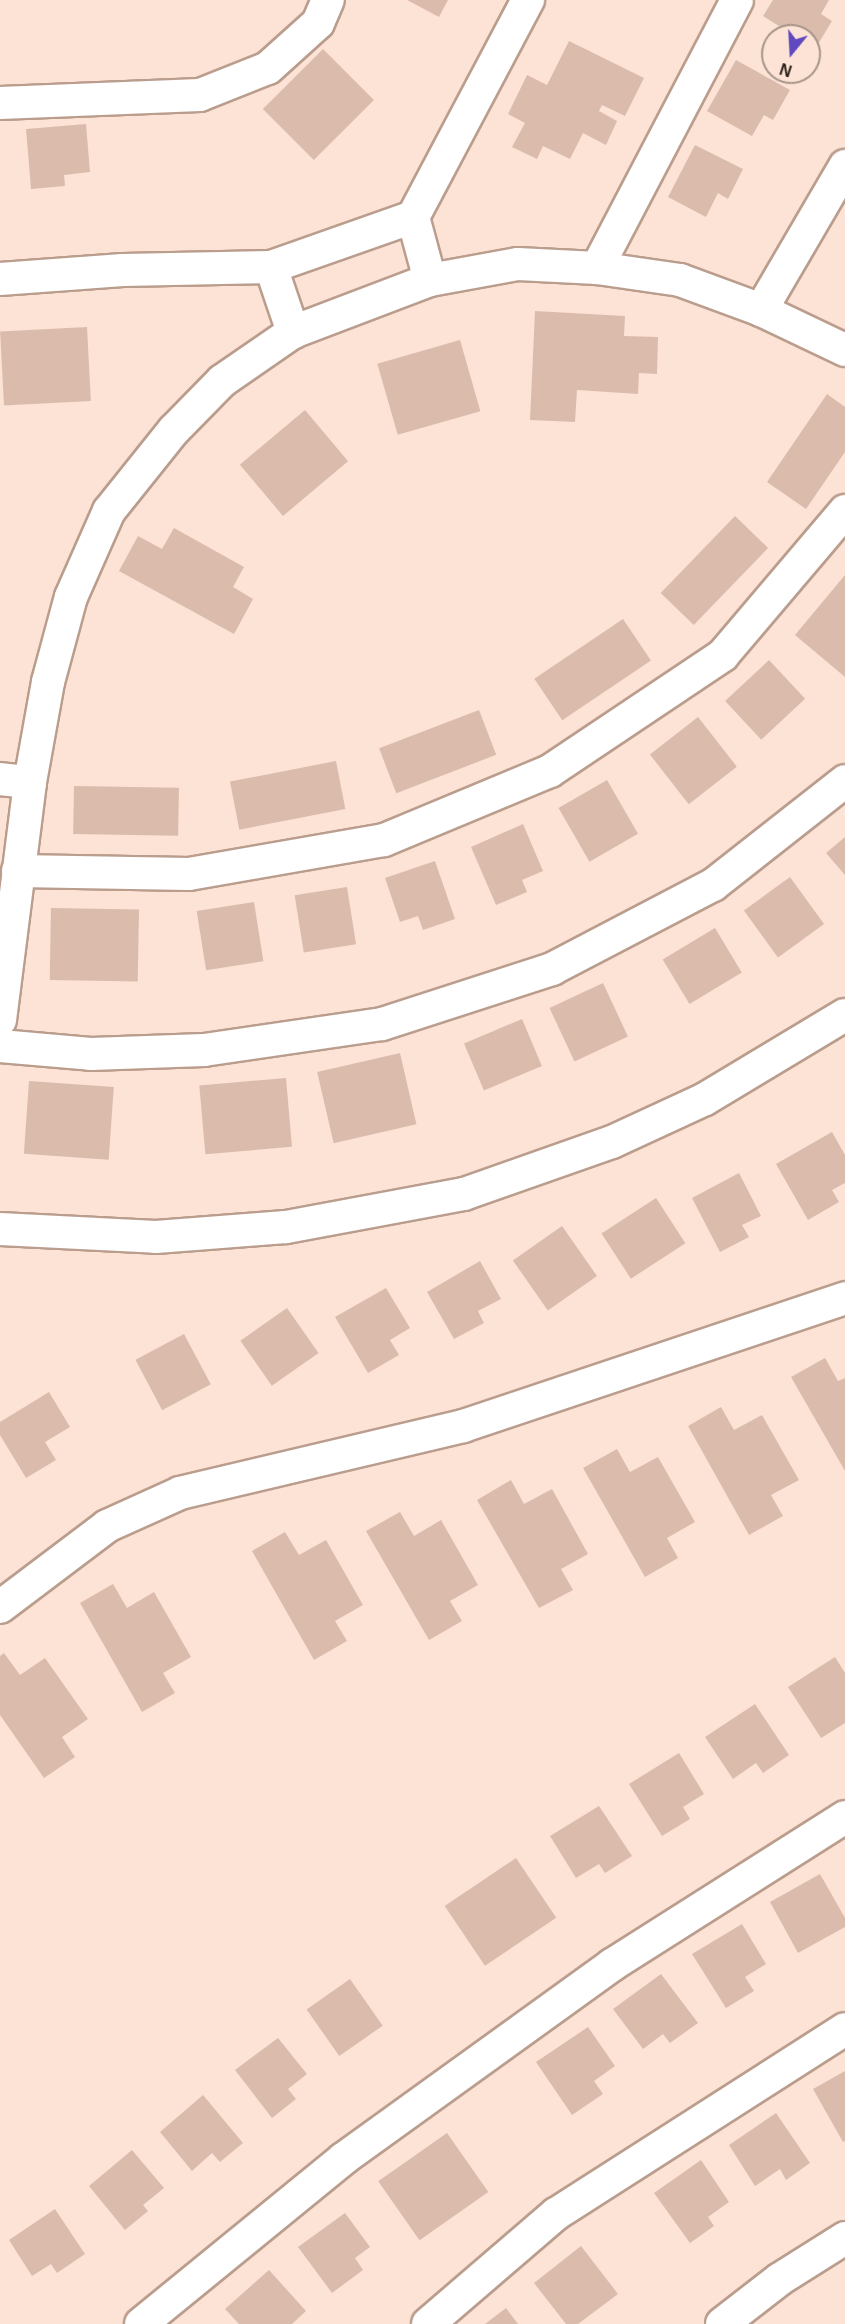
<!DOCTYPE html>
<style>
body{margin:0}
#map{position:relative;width:845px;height:2324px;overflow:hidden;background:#fce3d5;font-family:Helvetica,sans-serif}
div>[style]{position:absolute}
.building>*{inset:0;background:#dbbcac;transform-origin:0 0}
.roads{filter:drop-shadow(2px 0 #ba9d8d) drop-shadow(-2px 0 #ba9d8d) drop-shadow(0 2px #ba9d8d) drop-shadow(0 -2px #ba9d8d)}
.street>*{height:32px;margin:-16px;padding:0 16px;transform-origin:16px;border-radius:16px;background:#fff}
span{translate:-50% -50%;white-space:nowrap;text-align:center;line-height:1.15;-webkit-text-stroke:4.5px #fce3d5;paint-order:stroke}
.north{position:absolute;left:761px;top:24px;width:60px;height:60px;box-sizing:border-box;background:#fce3d5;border:2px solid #a79489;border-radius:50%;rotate:198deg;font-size:16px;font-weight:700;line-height:24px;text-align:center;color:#281d17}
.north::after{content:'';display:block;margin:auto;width:21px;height:27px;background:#5f48c0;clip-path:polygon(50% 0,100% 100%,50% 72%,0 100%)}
</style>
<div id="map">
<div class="building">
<i style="clip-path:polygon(407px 0,448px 0,439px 17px)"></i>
<i style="clip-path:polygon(773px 0,829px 0,821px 14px,832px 21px,815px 49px,809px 45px,809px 36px,795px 36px,763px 16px)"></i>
<i style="clip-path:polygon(569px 41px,644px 78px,625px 116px,602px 105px,599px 111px,617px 121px,606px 145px,583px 133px,570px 159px,543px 146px,537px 159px,512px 147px,525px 123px,508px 114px,527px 75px,547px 85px)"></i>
<i style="left:323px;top:49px;width:72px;height:85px;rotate:45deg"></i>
<i style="clip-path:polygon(736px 60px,790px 90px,773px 120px,764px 115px,752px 136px,707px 111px)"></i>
<i style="clip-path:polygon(86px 124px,90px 172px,64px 175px,65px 186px,31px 189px,26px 129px)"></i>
<i style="clip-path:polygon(695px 145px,743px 169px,728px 199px,718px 193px,706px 217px,668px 197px)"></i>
<i style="clip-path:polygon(535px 311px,625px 316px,624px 336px,658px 337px,657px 374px,639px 373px,638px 394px,577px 390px,575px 422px,530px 420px)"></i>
<i style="left:87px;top:327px;width:74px;height:87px;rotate:87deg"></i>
<i style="left:460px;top:340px;width:74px;height:86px;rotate:74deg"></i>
<i style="clip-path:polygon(827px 394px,845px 407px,845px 452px,806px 509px,767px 482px)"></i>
<i style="left:305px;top:410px;width:67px;height:85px;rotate:50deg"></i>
<i style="left:735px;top:516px;width:46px;height:107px;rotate:44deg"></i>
<i style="clip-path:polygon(174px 528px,244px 567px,233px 587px,253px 599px,234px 634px,119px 571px,138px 536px,162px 549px)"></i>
<i style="clip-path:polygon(845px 575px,845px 677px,795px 635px)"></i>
<i style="left:623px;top:619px;width:50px;height:107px;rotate:56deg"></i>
<i style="left:769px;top:660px;width:53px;height:60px;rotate:47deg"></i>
<i style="left:479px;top:710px;width:48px;height:107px;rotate:69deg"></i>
<i style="left:698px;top:717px;width:63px;height:61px;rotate:52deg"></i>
<i style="left:336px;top:761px;width:49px;height:108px;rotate:79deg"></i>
<i style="left:607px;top:780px;width:62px;height:56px;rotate:60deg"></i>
<i style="left:74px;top:786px;width:105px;height:48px;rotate:1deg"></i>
<i style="clip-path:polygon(523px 824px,543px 871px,522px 880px,527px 892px,496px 905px,471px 847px)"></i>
<i style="clip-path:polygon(845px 837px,845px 875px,826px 853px)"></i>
<i style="clip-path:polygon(435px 861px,455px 919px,423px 930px,418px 916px,400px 922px,385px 878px)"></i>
<i style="left:790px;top:877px;width:58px;height:57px;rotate:54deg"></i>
<i style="left:347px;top:887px;width:58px;height:53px;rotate:81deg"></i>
<i style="left:254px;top:902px;width:60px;height:58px;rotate:81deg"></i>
<i style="left:51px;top:908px;width:88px;height:72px;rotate:1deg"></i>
<i style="left:715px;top:928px;width:52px;height:61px;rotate:59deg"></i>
<i style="left:603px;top:983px;width:59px;height:59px;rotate:65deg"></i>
<i style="left:522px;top:1019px;width:51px;height:63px;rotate:67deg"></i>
<i style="left:400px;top:1053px;width:73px;height:85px;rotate:77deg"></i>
<i style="left:286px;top:1078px;width:69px;height:87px;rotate:85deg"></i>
<i style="left:29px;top:1081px;width:85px;height:73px;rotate:4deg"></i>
<i style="clip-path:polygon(832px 1132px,845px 1155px,845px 1183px,832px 1190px,839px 1202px,808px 1220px,776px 1164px)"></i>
<i style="clip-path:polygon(739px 1173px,761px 1216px,742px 1225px,749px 1237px,720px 1252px,692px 1198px)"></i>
<i style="left:656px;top:1198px;width:54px;height:65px;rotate:57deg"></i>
<i style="left:562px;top:1226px;width:61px;height:60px;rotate:55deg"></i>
<i style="clip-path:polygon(480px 1261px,501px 1299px,478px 1311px,484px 1323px,454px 1339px,427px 1292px)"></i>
<i style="clip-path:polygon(386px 1288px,410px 1328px,390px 1340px,399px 1355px,368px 1373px,335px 1317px)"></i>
<i style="left:287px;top:1308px;width:55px;height:57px;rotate:55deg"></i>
<i style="left:184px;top:1334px;width:57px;height:55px;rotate:62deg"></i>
<i style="clip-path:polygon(825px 1358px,838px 1381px,845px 1378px,845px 1471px,791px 1377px)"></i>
<i style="clip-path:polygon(49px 1392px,70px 1427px,45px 1442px,56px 1460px,26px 1478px,0 1435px,0 1422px)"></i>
<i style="clip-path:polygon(721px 1407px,734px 1430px,762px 1415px,799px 1480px,771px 1495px,783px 1516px,749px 1535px,688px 1426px)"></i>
<i style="clip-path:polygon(617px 1449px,630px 1472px,658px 1457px,695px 1522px,667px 1538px,678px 1558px,645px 1577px,583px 1468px)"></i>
<i style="clip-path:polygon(511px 1480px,524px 1504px,552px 1489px,588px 1554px,561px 1569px,573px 1590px,539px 1608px,477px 1500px)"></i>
<i style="clip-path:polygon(400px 1512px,414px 1536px,441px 1520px,478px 1585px,450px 1601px,462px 1621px,429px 1640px,366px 1531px)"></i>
<i style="clip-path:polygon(285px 1532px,299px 1555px,326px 1540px,363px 1605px,335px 1621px,347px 1641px,314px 1660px,252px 1551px)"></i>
<i style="clip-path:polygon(113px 1584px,127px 1608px,154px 1592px,191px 1657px,163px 1673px,175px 1693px,142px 1712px,80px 1603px)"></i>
<i style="clip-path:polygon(4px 1653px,20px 1675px,45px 1658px,88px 1719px,62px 1737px,75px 1757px,44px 1778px,0 1715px,0 1656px)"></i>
<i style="clip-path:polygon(835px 1657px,845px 1673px,845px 1723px,821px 1738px,788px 1687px)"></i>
<i style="clip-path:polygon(755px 1704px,789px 1755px,763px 1773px,756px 1763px,733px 1779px,705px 1737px)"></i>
<i style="clip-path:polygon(679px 1753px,704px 1794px,683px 1807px,690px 1819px,662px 1836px,629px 1784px)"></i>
<i style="clip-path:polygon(599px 1806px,632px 1856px,605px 1873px,599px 1864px,576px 1878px,550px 1836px)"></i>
<i style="left:516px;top:1858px;width:72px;height:86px;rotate:56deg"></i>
<i style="clip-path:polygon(820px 1874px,845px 1918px,845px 1927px,798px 1953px,770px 1902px)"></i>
<i style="clip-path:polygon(742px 1924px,766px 1964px,745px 1977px,754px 1991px,726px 2008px,692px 1954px)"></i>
<i style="clip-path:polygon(661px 1974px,698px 2023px,670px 2043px,663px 2034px,643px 2049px,613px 2009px)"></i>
<i style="left:350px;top:1979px;width:57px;height:53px;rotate:55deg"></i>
<i style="clip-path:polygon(588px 2027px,615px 2066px,594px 2081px,603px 2094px,572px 2115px,536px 2062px)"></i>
<i style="clip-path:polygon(278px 2038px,307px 2074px,288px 2089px,296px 2099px,272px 2118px,235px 2070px)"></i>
<i style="clip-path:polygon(845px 2071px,845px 2141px,843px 2142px,813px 2089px)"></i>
<i style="clip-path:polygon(203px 2095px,243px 2143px,220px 2162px,212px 2153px,192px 2171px,160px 2132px)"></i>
<i style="clip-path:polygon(776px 2113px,810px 2163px,786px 2180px,780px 2169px,755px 2186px,729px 2145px)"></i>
<i style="left:447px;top:2133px;width:72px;height:84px;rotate:55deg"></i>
<i style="clip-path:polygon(132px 2150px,164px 2188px,143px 2205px,148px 2211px,125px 2230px,89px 2186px)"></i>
<i style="clip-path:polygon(701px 2160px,729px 2202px,708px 2217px,714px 2226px,690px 2243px,654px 2193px)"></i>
<i style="clip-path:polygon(55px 2209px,85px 2254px,57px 2273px,51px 2264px,32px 2276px,9px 2240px)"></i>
<i style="clip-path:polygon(345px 2213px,370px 2247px,355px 2258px,363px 2270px,332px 2293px,298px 2247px)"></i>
<i style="clip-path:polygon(581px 2246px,618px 2294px,578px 2324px,566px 2324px,534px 2283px)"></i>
<i style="clip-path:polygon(269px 2270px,306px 2311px,292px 2324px,239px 2324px,225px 2309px)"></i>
<i style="clip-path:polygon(506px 2308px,518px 2324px,485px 2324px)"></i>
</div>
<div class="roads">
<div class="street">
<i style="left:0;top:103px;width:200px;rotate:-2.3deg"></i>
<i style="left:200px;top:95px;width:73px;rotate:-21.7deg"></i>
<i style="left:268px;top:68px;width:67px;rotate:-42deg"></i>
<i style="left:318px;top:23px;width:25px;rotate:-67deg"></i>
<i style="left:271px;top:267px;width:151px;rotate:-19.4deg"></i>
<i style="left:597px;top:268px;width:302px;rotate:-62.4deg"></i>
<i style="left:0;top:279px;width:123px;rotate:-4.2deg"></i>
<i style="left:123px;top:270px;width:148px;rotate:-1.2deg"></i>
<i style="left:271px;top:267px;width:69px;rotate:71.3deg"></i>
<i style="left:430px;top:280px;width:65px;rotate:-105.1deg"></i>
<i style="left:413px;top:217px;width:246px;rotate:-62.1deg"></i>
<i style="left:761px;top:310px;width:167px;rotate:-59.7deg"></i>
<i style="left:0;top:779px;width:30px;rotate:6deg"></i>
<i style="left:18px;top:871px;width:171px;rotate:1deg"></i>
<i style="left:189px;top:874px;width:198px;rotate:-9.9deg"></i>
<i style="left:384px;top:840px;width:180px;rotate:-22.6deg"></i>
<i style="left:550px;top:771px;width:208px;rotate:-33.8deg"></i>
<i style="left:723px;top:655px;width:189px;rotate:-49.7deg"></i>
<i style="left:0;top:1020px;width:240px;rotate:-82.8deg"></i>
<i style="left:30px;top:782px;width:102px;rotate:-79.8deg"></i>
<i style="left:48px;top:682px;width:88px;rotate:-74.9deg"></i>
<i style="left:71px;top:597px;width:94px;rotate:-66.2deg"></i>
<i style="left:109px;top:511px;width:104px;rotate:-51.3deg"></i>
<i style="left:174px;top:430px;width:69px;rotate:-45.6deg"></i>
<i style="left:222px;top:381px;width:86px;rotate:-34.6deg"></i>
<i style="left:293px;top:332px;width:147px;rotate:-20.8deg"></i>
<i style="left:430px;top:280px;width:89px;rotate:-10.3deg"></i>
<i style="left:518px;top:264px;width:79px;rotate:2.9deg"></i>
<i style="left:597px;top:268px;width:84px;rotate:8.2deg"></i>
<i style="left:680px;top:280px;width:86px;rotate:20.3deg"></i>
<i style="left:761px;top:310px;width:93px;rotate:25.5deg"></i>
<i style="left:0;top:1046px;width:91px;rotate:5deg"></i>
<i style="left:91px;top:1054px;width:113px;rotate:-2deg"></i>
<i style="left:204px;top:1050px;width:180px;rotate:-8.3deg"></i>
<i style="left:382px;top:1024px;width:179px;rotate:-17.9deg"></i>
<i style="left:552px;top:969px;width:182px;rotate:-27.6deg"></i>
<i style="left:713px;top:885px;width:168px;rotate:-38.2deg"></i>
<i style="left:0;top:1229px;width:156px;rotate:2.9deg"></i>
<i style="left:156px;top:1237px;width:130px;rotate:-4.4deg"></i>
<i style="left:286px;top:1227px;width:181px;rotate:-10.5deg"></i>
<i style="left:464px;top:1194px;width:157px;rotate:-19.4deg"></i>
<i style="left:612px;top:1142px;width:102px;rotate:-24.8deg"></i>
<i style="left:705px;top:1099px;width:163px;rotate:-31deg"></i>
<i style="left:0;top:1607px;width:134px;rotate:-37.1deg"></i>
<i style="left:107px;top:1526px;width:80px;rotate:-24.3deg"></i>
<i style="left:180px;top:1493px;width:291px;rotate:-13.3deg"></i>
<i style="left:463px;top:1426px;width:403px;rotate:-18.5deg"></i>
<i style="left:141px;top:2324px;width:261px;rotate:-39.2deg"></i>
<i style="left:343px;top:2159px;width:332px;rotate:-35.8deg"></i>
<i style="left:612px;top:1965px;width:276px;rotate:-32.4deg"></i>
<i style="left:428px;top:2324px;width:169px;rotate:-40.7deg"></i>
<i style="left:556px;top:2214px;width:343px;rotate:-32.6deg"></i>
<i style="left:722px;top:2324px;width:73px;rotate:-37.8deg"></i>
<i style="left:780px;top:2279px;width:77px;rotate:-32.2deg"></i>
</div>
</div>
<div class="north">N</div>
</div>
